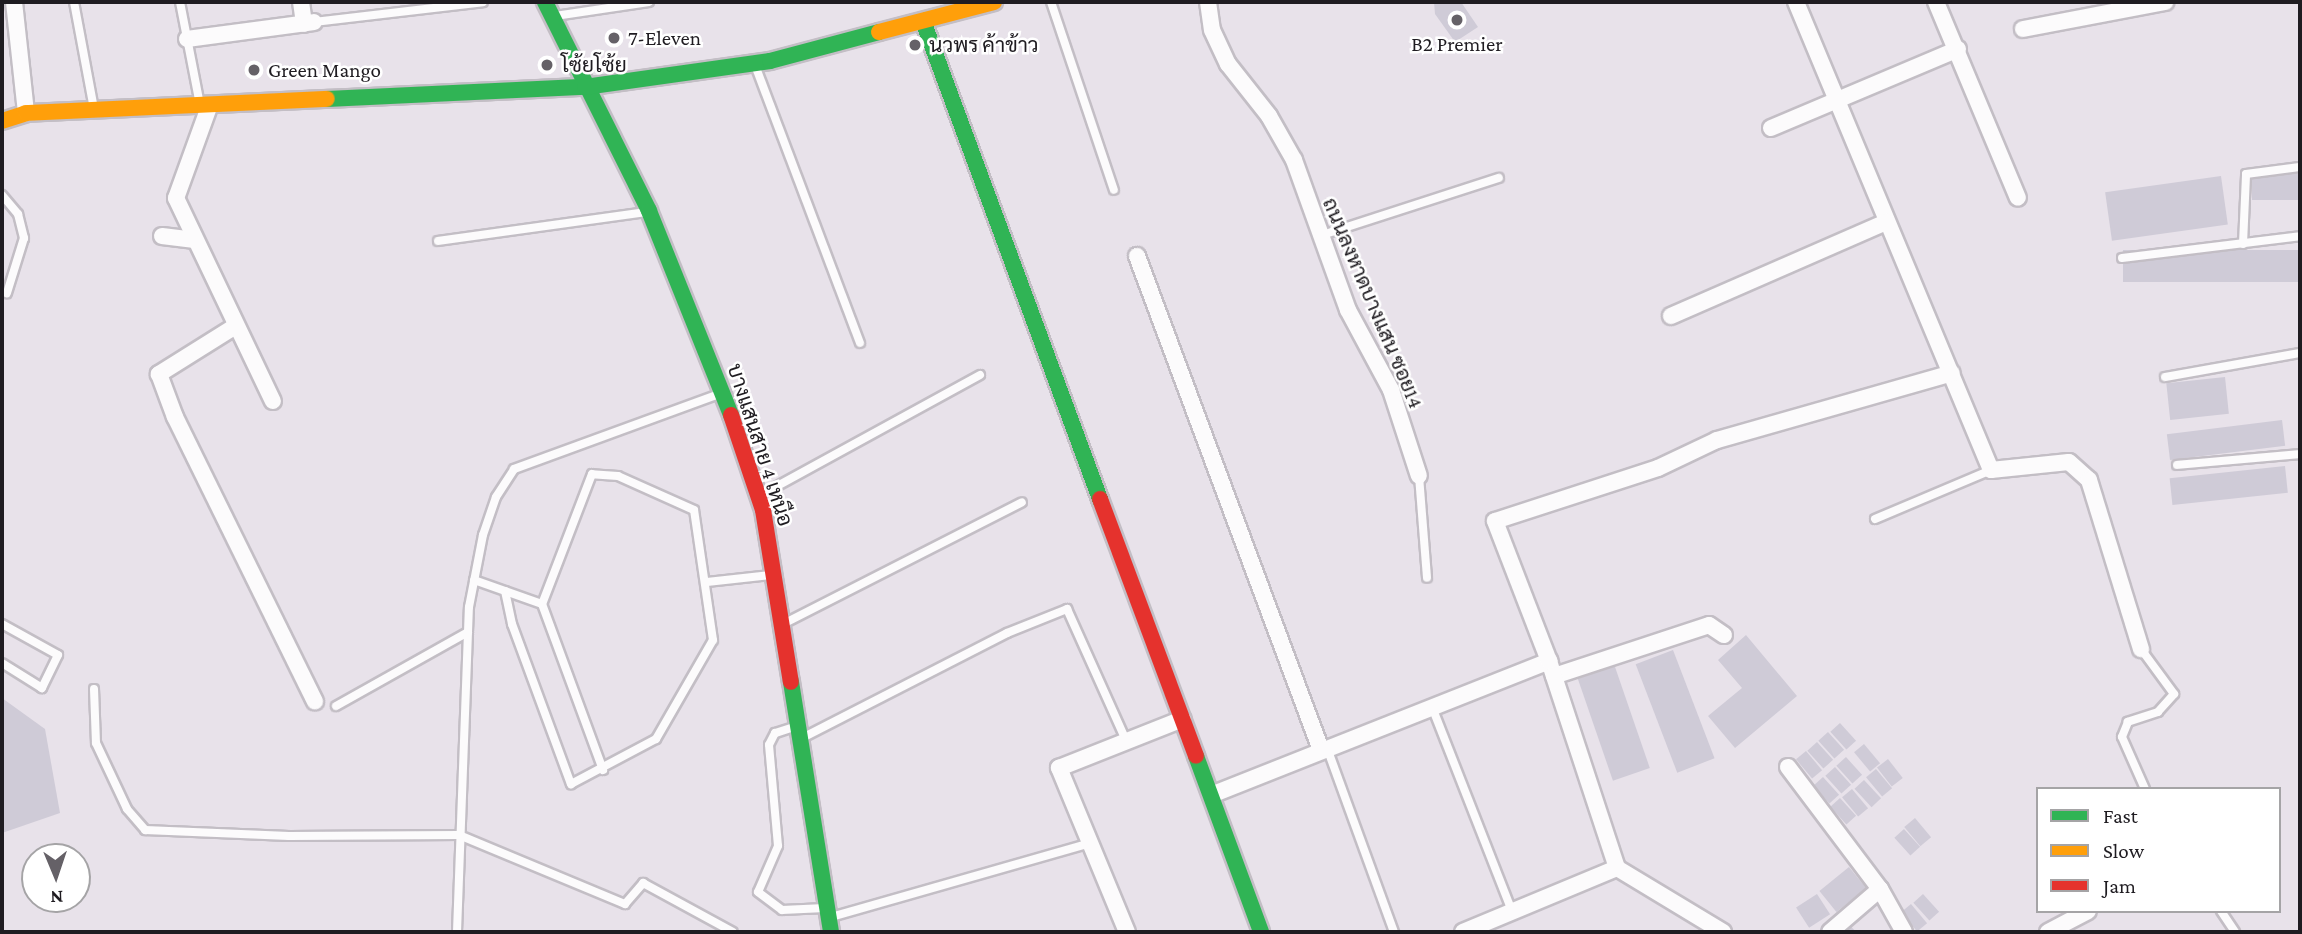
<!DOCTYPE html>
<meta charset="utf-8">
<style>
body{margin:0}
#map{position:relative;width:2302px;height:934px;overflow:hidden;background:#e8e2ea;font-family:"Crimson Pro",Sarabun,serif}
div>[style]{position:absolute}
.building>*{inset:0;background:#cfcbd7;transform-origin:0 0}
.roads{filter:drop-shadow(2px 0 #c3bec5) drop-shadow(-2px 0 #c3bec5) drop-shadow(0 2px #c3bec5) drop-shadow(0 -2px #c3bec5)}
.lane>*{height:8px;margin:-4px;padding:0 4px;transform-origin:4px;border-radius:4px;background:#fcfbfc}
.street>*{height:16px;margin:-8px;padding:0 8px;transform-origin:8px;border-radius:8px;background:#fcfbfc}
.fast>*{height:16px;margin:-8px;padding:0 8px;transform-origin:8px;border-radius:8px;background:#30b455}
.slow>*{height:16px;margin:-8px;padding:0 8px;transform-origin:8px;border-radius:8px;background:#ff9f0a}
.jam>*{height:16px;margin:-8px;padding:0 8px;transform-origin:8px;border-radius:8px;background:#e5322d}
.dots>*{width:19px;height:19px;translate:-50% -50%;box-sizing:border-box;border:4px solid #fff;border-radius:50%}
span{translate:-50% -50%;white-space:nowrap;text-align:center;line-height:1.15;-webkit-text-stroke:5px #fff;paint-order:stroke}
.poi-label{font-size:21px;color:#1f1c21}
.left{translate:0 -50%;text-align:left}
.street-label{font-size:21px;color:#1f1c21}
.frame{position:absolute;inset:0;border:4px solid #1f1c21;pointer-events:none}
.legend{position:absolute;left:2036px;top:787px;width:245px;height:126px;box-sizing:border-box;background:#fff;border:2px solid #a5a4a6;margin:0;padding:9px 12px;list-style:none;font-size:21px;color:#1f1c21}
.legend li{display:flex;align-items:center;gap:14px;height:35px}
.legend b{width:35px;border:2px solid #a5a4a6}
.north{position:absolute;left:21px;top:843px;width:70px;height:70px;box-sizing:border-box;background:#fff;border:2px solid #a5a4a6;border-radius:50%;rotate:178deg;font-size:19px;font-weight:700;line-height:28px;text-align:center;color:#1f1c21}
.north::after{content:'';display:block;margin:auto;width:24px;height:32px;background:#656167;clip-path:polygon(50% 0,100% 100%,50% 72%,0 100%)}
</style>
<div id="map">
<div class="building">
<i style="clip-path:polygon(1434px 2px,1461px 2px,1478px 27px,1455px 42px,1435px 14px)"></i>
<i style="left:2300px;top:174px;width:26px;height:48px;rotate:90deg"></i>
<i style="left:2221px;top:176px;width:49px;height:117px;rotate:82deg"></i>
<i style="left:2300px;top:250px;width:32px;height:177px;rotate:90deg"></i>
<i style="left:2225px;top:377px;width:37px;height:59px;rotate:84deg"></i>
<i style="left:2282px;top:420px;width:26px;height:116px;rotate:83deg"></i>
<i style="left:2285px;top:466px;width:27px;height:116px;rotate:84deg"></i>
<i style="clip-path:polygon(1746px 635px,1797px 696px,1735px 748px,1708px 716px,1742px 688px,1718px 660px)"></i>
<i style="left:1673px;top:650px;width:116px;height:40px;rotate:69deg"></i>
<i style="left:1614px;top:664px;width:110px;height:39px;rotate:71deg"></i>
<i style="clip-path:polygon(2px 698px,45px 729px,60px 813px,2px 833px)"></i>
<i style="left:1840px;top:723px;width:24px;height:13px;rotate:48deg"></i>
<i style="left:1828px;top:732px;width:24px;height:13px;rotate:48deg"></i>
<i style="left:1817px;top:742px;width:24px;height:13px;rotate:48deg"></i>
<i style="left:1864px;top:744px;width:25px;height:13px;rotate:50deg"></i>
<i style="left:1806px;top:751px;width:25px;height:13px;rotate:50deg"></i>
<i style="left:1846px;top:757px;width:24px;height:13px;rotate:48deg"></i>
<i style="left:1888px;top:759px;width:24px;height:14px;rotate:52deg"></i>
<i style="left:1835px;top:767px;width:24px;height:13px;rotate:48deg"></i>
<i style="left:1876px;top:769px;width:25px;height:13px;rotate:50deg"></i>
<i style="left:1823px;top:777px;width:24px;height:13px;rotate:48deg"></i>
<i style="left:1864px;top:780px;width:25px;height:13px;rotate:47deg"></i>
<i style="left:1852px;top:789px;width:25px;height:13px;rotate:50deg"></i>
<i style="left:1840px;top:798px;width:24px;height:13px;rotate:48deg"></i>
<i style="left:1915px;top:818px;width:25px;height:14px;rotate:50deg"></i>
<i style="left:1904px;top:829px;width:24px;height:13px;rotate:48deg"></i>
<i style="left:1849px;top:867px;width:27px;height:38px;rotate:51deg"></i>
<i style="left:1817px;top:894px;width:24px;height:25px;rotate:57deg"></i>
<i style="left:1923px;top:894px;width:24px;height:13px;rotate:48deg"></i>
<i style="left:1911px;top:904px;width:25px;height:13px;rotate:50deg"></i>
<i style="clip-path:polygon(1847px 922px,1856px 932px,1838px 932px)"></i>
</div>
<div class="roads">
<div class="lane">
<i style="left:74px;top:2px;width:109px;rotate:79.4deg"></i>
<i style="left:180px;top:2px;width:105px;rotate:79deg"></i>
<i style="left:1051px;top:2px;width:198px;rotate:71.5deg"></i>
<i style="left:555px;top:16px;width:95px;rotate:-8.5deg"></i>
<i style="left:314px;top:22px;width:170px;rotate:-6.7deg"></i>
<i style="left:755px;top:65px;width:297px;rotate:69.3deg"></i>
<i style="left:2px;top:195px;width:25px;rotate:50deg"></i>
<i style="left:18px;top:214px;width:25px;rotate:76deg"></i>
<i style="left:24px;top:238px;width:58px;rotate:107.2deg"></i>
<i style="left:1319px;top:236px;width:189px;rotate:-17.9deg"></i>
<i style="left:438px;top:241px;width:210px;rotate:-7.9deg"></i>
<i style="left:2243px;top:244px;width:70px;rotate:-87.5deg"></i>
<i style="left:2246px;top:174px;width:54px;rotate:-7.4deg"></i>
<i style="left:2122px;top:258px;width:179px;rotate:-7deg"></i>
<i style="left:2165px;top:377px;width:137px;rotate:-10.1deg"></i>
<i style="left:2177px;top:465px;width:123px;rotate:-5.1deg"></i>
<i style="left:1419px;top:476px;width:102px;rotate:85.5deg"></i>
<i style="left:759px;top:496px;width:252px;rotate:-28.7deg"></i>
<i style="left:1875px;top:519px;width:126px;rotate:-22.9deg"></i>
<i style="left:474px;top:580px;width:72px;rotate:19.4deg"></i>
<i style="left:542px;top:604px;width:177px;rotate:69.8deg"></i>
<i style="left:707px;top:582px;width:64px;rotate:-6.2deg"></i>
<i style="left:505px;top:591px;width:34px;rotate:78deg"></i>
<i style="left:512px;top:624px;width:171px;rotate:69.8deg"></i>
<i style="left:571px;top:784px;width:96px;rotate:-27.9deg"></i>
<i style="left:656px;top:739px;width:114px;rotate:-60.1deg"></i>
<i style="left:713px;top:640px;width:131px;rotate:-98.3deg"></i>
<i style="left:694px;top:510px;width:83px;rotate:-155.9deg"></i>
<i style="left:618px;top:476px;width:26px;rotate:-176deg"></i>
<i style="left:592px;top:474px;width:139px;rotate:111deg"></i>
<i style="left:2px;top:624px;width:64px;rotate:29deg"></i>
<i style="left:58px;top:655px;width:37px;rotate:116deg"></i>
<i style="left:42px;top:688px;width:47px;rotate:-148deg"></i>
<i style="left:783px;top:624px;width:268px;rotate:-27deg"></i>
<i style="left:2141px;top:649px;width:56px;rotate:53.7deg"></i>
<i style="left:2174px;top:694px;width:24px;rotate:132deg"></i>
<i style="left:2158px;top:712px;width:32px;rotate:162deg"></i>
<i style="left:2128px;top:722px;width:16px;rotate:112deg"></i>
<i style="left:2122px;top:737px;width:57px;rotate:66.1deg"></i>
<i style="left:94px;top:689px;width:54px;rotate:87.9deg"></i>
<i style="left:96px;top:743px;width:73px;rotate:64.8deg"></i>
<i style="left:127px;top:809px;width:28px;rotate:49deg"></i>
<i style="left:145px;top:830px;width:144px;rotate:2.4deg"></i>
<i style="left:289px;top:836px;width:170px;rotate:-0.3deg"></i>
<i style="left:459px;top:835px;width:180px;rotate:22.6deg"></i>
<i style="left:625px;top:904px;width:28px;rotate:-49deg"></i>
<i style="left:643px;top:883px;width:102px;rotate:28.6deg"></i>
<i style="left:336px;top:706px;width:151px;rotate:-29.3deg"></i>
<i style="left:1432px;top:707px;width:219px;rotate:68.6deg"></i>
<i style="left:797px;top:726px;width:23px;rotate:162deg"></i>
<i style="left:775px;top:733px;width:13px;rotate:117deg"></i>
<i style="left:769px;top:745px;width:101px;rotate:84.9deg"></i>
<i style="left:778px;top:846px;width:50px;rotate:113.5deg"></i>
<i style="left:758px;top:892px;width:30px;rotate:37deg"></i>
<i style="left:782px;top:910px;width:43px;rotate:-2.7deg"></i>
<i style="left:802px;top:738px;width:230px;rotate:-27.1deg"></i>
<i style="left:1007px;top:633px;width:65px;rotate:-21.8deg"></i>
<i style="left:1067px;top:609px;width:144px;rotate:65.8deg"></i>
<i style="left:1327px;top:748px;width:196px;rotate:70deg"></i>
<i style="left:2221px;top:911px;width:25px;rotate:56deg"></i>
<i style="left:831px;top:917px;width:269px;rotate:-15.9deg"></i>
<i style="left:457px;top:932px;width:325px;rotate:-87.9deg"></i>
<i style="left:469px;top:607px;width:73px;rotate:-79deg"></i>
<i style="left:483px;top:535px;width:40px;rotate:-71.1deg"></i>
<i style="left:496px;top:497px;width:33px;rotate:-57deg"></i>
<i style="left:514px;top:469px;width:221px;rotate:-20.1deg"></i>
</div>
<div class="street">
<i style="left:14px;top:2px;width:112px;rotate:83.8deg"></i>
<i style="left:301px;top:2px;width:22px;rotate:82deg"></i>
<i style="left:1208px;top:2px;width:28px;rotate:82deg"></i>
<i style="left:1212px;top:30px;width:38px;rotate:65deg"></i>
<i style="left:1228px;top:64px;width:66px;rotate:51.7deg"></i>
<i style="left:1269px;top:116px;width:51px;rotate:60.4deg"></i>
<i style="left:1294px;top:160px;width:159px;rotate:70.2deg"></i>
<i style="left:1348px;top:310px;width:91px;rotate:61.7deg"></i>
<i style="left:1391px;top:390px;width:90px;rotate:72deg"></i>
<i style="left:1796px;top:2px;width:507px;rotate:67.38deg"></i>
<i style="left:1991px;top:470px;width:78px;rotate:-5.9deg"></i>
<i style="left:2069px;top:462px;width:27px;rotate:42deg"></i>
<i style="left:2089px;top:480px;width:177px;rotate:72.9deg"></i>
<i style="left:1936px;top:2px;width:212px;rotate:67.3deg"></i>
<i style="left:2023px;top:29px;width:145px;rotate:-10.8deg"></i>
<i style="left:187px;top:39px;width:128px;rotate:-7.6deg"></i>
<i style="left:209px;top:107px;width:97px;rotate:109.9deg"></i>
<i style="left:176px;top:198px;width:225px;rotate:64.5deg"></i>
<i style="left:1771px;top:128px;width:203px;rotate:-22.9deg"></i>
<i style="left:162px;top:236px;width:33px;rotate:7deg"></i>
<i style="left:1137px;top:256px;width:527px;rotate:69.57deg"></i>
<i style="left:1671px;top:316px;width:235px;rotate:-23.6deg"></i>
<i style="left:234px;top:327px;width:89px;rotate:147.9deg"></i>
<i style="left:159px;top:374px;width:46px;rotate:69.6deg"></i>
<i style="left:175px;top:417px;width:317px;rotate:63.8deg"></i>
<i style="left:1554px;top:676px;width:163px;rotate:-18.2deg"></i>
<i style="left:1709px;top:625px;width:18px;rotate:34deg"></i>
<i style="left:1788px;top:767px;width:153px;rotate:53deg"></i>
<i style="left:1880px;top:889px;width:49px;rotate:60.8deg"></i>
<i style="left:1211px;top:795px;width:364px;rotate:-21.6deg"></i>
<i style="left:1617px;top:868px;width:218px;rotate:-108.2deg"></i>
<i style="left:1549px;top:661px;width:150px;rotate:-111.1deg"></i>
<i style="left:1495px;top:521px;width:171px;rotate:-18deg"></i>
<i style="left:1658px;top:468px;width:65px;rotate:-25.4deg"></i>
<i style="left:1717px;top:440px;width:244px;rotate:-15.9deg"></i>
<i style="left:1127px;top:932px;width:178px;rotate:-112.5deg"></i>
<i style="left:1059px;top:768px;width:133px;rotate:-21.6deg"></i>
<i style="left:1463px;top:932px;width:167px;rotate:-22.6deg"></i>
<i style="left:1617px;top:868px;width:124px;rotate:31.1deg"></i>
<i style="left:1830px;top:932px;width:66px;rotate:-40.7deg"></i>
<i style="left:2048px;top:932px;width:45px;rotate:-27.7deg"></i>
</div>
<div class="fast">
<i style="left:545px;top:2px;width:233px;rotate:63.5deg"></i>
<i style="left:649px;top:211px;width:220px;rotate:68.1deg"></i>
<i style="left:923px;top:21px;width:510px;rotate:69.68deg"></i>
<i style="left:327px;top:99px;width:258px;rotate:-2.7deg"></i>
<i style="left:585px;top:87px;width:187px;rotate:-8deg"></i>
<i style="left:770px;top:61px;width:113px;rotate:-14.9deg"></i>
<i style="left:791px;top:682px;width:253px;rotate:80.9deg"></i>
<i style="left:1196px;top:756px;width:188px;rotate:69.7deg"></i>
</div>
<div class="slow">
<i style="left:879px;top:32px;width:119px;rotate:-14.6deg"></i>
<i style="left:2px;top:121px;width:25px;rotate:-18deg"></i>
<i style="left:26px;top:113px;width:301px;rotate:-2.7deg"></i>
</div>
<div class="jam">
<i style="left:731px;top:415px;width:100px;rotate:71.4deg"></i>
<i style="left:763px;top:510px;width:174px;rotate:80.8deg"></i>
<i style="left:1100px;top:499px;width:274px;rotate:69.5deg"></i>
</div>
</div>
<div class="dots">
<i style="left:1457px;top:20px;background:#656167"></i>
<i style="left:614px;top:38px;background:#656167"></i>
<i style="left:915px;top:45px;background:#656167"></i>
<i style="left:547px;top:65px;background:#656167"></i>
<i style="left:254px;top:70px;background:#656167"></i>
</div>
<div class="poi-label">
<span class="left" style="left:628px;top:38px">7-Eleven</span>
<span style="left:1457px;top:44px">B2 Premier</span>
<span class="left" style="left:929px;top:45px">นวพร ค้าข้าว</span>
<span class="left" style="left:561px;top:65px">โซ้ยโซ้ย</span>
<span class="left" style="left:268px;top:70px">Green Mango</span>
</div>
<div class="street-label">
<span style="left:1373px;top:303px;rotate:67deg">ถนนลงหาดบางแสน ซอย14</span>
<span style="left:760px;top:445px;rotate:72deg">บางแสนสาย 4 เหนือ</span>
</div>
<div class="frame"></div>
<ul class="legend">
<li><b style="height:9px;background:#30b455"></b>Fast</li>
<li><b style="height:9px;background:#ff9f0a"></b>Slow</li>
<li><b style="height:9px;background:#e5322d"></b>Jam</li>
</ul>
<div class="north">N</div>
</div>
